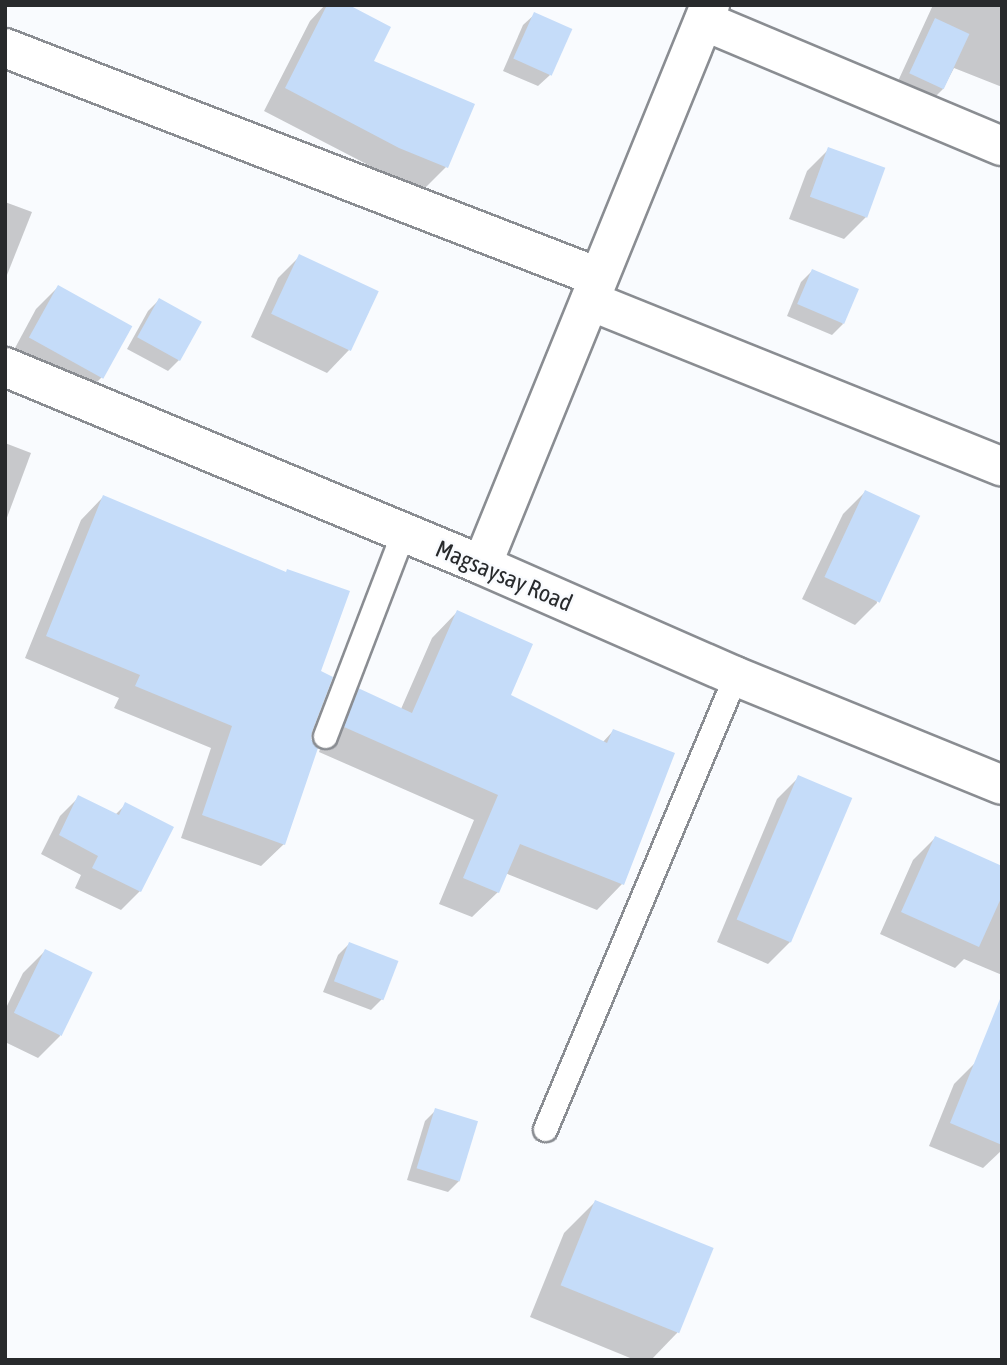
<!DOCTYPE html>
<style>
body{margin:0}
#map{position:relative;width:1007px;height:1365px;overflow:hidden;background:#f9fbfe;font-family:"Asap Condensed",sans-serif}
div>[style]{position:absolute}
.shadow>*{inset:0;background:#0003}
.building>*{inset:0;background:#c5dcf9;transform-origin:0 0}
.roads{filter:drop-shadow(2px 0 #8a8d92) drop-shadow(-2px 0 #8a8d92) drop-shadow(0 2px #8a8d92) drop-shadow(0 -2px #8a8d92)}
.lane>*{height:23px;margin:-11.5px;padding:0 11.5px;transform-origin:11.5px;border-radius:11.5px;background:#fff}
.street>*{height:38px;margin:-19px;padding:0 19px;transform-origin:19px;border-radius:19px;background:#fff}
span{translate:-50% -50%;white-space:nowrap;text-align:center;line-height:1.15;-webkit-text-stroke:5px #f9fbfe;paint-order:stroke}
.street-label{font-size:24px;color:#282a2c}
.frame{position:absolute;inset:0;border:7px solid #282a2c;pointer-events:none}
</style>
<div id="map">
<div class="shadow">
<i style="clip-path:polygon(325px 5px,345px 5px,372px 62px,446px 167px,424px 189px,376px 169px,264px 111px,310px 21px)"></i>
<i style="clip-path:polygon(933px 5px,1002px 5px,1002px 87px,954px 68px,943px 89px,925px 107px,893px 92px)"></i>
<i style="clip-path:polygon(535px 14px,550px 75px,538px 86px,503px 71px,523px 25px)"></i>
<i style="clip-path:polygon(829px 149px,866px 217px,844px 239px,789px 219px,807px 171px)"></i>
<i style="clip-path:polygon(5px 202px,32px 212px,5px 280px)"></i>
<i style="clip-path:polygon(300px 256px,349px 350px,327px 373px,251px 337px,278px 278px)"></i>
<i style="clip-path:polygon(812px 271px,843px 324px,832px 335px,787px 316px,801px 282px)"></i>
<i style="clip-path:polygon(58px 287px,129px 326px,101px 378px,79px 400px,8px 361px,36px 309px)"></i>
<i style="clip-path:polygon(159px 300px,179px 360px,168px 371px,127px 349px,148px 311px)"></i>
<i style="clip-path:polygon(5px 443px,31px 453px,5px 523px)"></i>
<i style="clip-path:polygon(865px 492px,877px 603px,855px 625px,802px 599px,843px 514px)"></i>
<i style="clip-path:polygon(103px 497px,319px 672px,310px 731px,284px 844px,261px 866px,181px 838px,211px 748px,114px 708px,119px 698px,25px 658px,81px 520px)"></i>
<i style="clip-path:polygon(457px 612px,509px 695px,602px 743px,613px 731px,673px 754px,622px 884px,597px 910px,505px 873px,498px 892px,472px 917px,439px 904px,474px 820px,319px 752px,333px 716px,359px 690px,401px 709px,432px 638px)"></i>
<i style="clip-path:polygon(799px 777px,790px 942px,768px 964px,717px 942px,777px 799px)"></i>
<i style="clip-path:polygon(79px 797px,115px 815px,125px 805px,140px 891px,121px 910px,75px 888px,81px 875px,41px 854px,60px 816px)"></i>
<i style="clip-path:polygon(935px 838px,1002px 868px,1002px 975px,964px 959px,955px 968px,880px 934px,913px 860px)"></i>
<i style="clip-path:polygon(349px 944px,382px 999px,371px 1010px,323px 992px,338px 955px)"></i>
<i style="clip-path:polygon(45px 951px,60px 1036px,38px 1058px,5px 1042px,5px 1010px,23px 973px)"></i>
<i style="clip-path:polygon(976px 1062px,1002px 1072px,1002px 1150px,983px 1168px,929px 1146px,954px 1084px)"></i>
<i style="clip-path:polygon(436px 1110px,459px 1181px,448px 1192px,407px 1180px,425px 1121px)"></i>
<i style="clip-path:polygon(595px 1202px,711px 1249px,677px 1333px,651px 1360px,635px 1360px,530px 1317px,564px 1233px)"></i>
</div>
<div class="building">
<i style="clip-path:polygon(327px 5px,349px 5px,391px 27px,374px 61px,475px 104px,448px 168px,399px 148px,285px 88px)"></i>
<i style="left:534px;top:12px;width:42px;height:51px;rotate:24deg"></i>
<i style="left:935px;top:18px;width:38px;height:61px;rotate:25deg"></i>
<i style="left:828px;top:147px;width:61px;height:53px;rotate:20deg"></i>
<i style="left:299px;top:254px;width:88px;height:66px;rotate:25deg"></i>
<i style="left:812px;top:269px;width:51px;height:38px;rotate:23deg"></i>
<i style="left:58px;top:285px;width:85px;height:60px;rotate:29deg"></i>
<i style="left:159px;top:298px;width:49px;height:45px;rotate:29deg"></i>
<i style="left:865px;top:490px;width:61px;height:96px;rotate:25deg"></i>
<i style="clip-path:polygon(103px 495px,286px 572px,287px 569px,350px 591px,321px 671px,333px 677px,312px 732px,311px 739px,318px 748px,285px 845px,202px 815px,232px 726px,135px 686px,140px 675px,46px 636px)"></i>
<i style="clip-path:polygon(457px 610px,533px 644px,511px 695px,607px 743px,613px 729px,675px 753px,624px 885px,520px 844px,499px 893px,463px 878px,498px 795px,344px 727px,358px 688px,412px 713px)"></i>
<i style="left:798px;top:775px;width:59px;height:157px;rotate:23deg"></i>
<i style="clip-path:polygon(78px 795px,119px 815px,125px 802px,174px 827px,141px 892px,92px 868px,98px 856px,59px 835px)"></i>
<i style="clip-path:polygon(935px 836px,1002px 866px,1002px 896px,979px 947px,901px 912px)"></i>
<i style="left:349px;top:942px;width:53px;height:42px;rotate:21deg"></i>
<i style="left:45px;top:949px;width:53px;height:71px;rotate:26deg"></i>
<i style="clip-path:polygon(1000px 999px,1002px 999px,1002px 1145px,950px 1123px)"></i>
<i style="left:435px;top:1108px;width:45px;height:63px;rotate:17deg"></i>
<i style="left:595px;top:1200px;width:128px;height:92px;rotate:22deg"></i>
</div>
<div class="roads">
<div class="lane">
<i style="left:325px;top:736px;width:217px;rotate:-69deg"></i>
<i style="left:545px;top:1129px;width:491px;rotate:-67.2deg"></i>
</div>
<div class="street">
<i style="left:704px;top:21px;width:323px;rotate:22.8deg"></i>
<i style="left:5px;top:48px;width:636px;rotate:21.12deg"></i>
<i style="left:590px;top:301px;width:444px;rotate:21.9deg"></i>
<i style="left:5px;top:367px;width:516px;rotate:22.54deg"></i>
<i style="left:482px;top:565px;width:276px;rotate:23.7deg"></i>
<i style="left:735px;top:676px;width:288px;rotate:22.2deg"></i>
<i style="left:482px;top:565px;width:605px;rotate:-67.85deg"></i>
</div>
</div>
<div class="street-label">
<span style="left:504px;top:576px;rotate:23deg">Magsaysay Road</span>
</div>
<div class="frame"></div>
</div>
